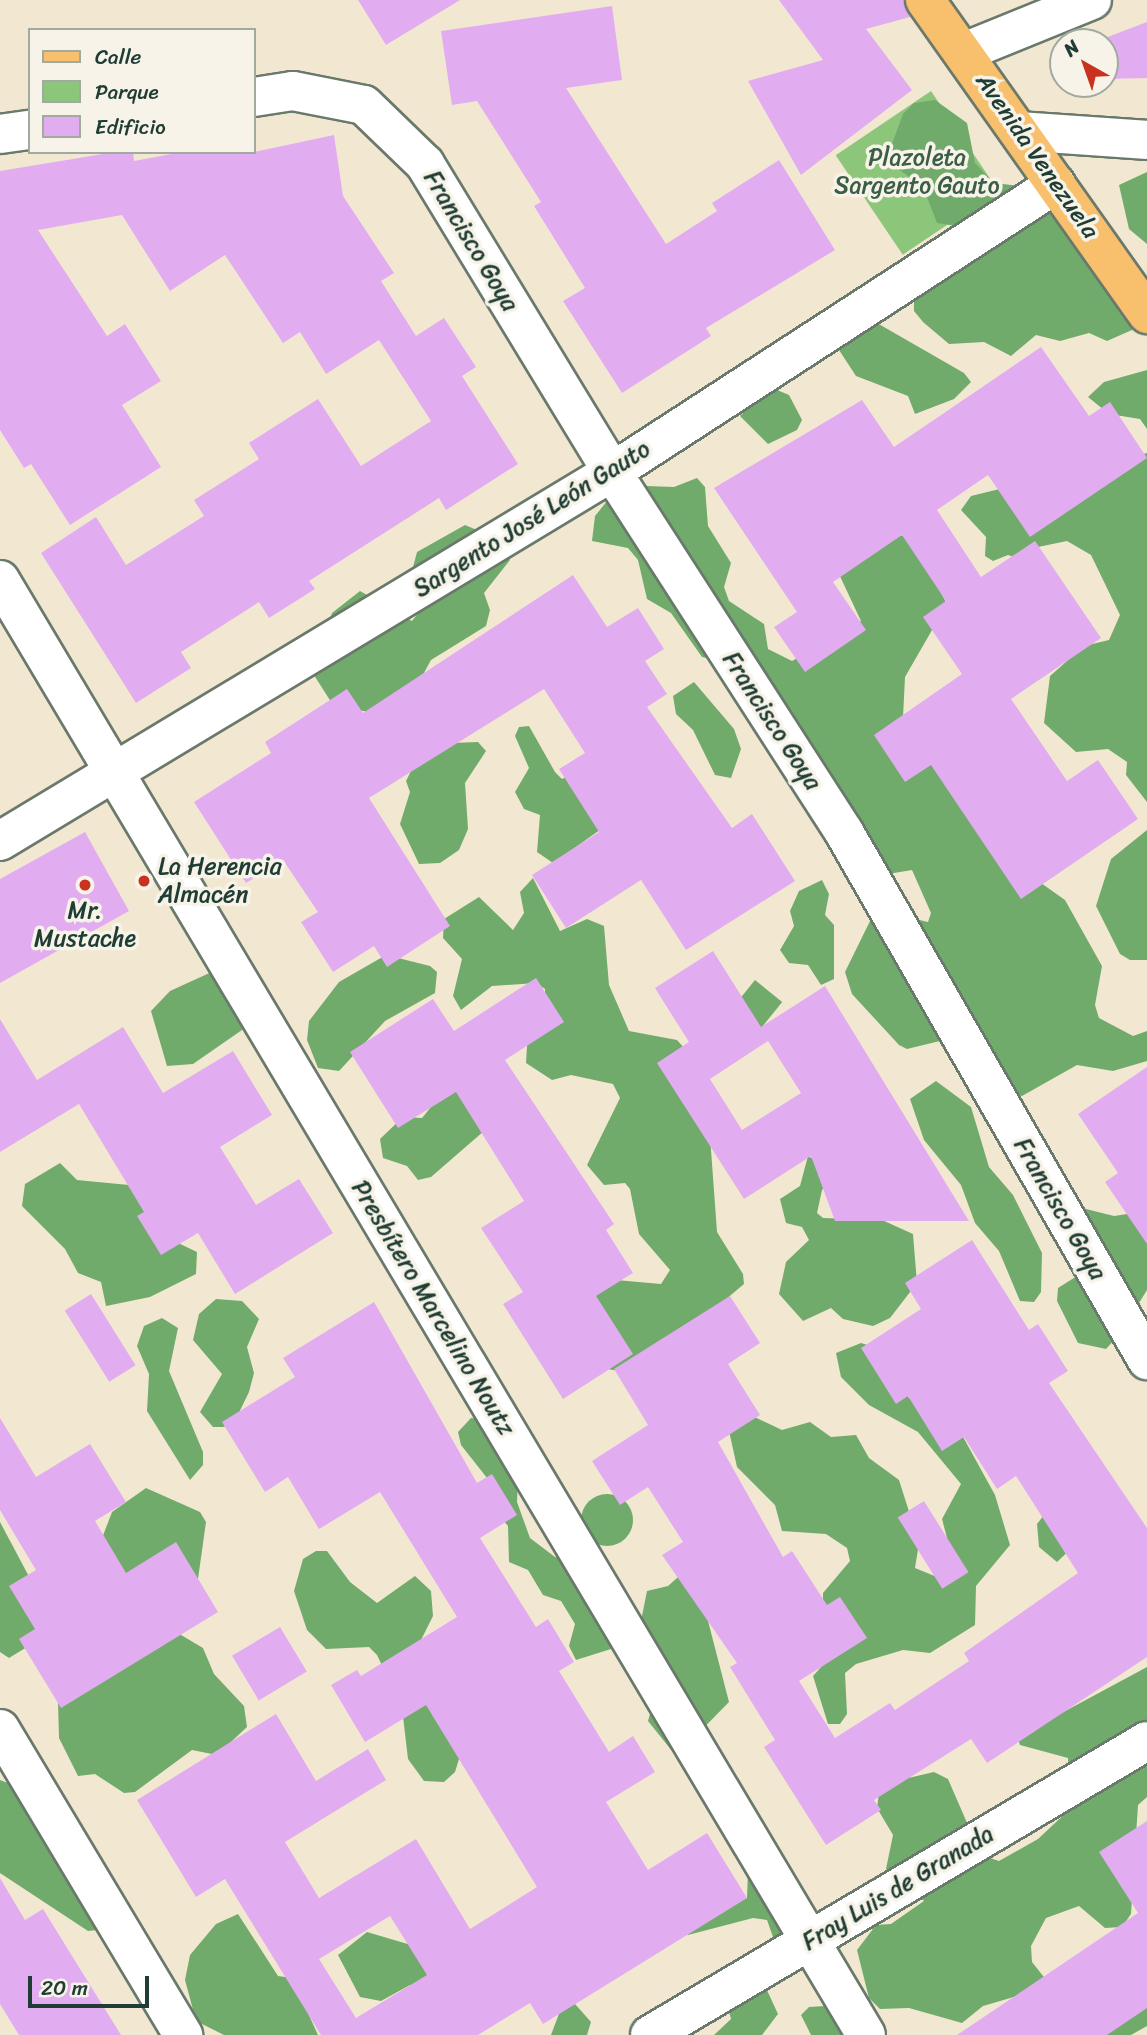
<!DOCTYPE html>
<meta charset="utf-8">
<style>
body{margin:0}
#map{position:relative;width:1147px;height:2035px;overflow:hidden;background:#f2e8d2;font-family:Sriracha,sans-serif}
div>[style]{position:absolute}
.green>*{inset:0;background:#8cc67b;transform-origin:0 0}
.forest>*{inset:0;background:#71ab6b;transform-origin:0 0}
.round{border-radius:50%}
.building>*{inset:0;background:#e2adf0;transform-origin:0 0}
.roads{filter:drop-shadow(2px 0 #69796b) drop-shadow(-2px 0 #69796b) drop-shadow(0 2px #69796b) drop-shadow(0 -2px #69796b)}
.minor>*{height:38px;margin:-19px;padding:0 19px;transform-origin:19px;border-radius:19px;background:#fff}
.major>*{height:38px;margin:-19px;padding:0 19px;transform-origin:19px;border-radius:19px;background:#f8bf6c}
.dots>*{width:19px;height:19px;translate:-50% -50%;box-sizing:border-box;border:4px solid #f7f3e8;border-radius:50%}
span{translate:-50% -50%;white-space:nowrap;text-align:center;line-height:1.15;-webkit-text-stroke:7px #f7f3e8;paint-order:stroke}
.street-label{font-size:24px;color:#1f3d34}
.park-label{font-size:24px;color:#3a5f46}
.poi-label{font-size:24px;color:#1f3d34}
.left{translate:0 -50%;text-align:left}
.legend{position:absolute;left:28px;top:28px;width:228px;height:126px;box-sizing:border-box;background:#f7f3e8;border:2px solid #a1aaa0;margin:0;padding:9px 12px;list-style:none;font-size:21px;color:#1f3d34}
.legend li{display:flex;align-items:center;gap:14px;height:35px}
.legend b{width:35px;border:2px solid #a1aaa0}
.north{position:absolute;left:1049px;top:28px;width:70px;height:70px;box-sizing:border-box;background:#f7f3e8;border:2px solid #a1aaa0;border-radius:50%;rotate:320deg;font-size:19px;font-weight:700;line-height:28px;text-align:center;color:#1f3d34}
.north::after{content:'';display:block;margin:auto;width:24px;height:32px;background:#c8321e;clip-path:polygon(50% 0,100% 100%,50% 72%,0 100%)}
.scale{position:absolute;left:28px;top:1976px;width:121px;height:32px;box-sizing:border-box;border:4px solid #1f3d34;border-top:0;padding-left:9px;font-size:21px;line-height:24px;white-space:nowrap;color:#1f3d34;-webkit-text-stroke:5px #f7f3e8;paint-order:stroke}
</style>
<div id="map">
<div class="green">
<i style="left:931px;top:91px;width:120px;height:115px;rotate:56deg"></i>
</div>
<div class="forest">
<i style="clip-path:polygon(935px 100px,967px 123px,975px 163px,994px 183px,1045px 189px,1140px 317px,1132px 330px,1107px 341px,1089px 333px,1060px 341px,1036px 335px,1011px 356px,984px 342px,949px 344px,923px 322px,914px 311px,914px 296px,956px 226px,937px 223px,923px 187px,897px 168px,889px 152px,903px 114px,914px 103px)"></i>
<i style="clip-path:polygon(1147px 172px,1147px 244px,1129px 229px,1119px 185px)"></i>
<i style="clip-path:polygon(877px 323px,964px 373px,971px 382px,954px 399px,915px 414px,908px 396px,856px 376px,839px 350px)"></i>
<i style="clip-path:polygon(1147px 370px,1147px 429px,1140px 419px,1109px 414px,1088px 397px,1104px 382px)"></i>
<i style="clip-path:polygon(770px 387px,789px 395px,802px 420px,797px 430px,768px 444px,740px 416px)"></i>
<i style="clip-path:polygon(1147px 453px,1147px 802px,1126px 775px,1127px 762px,1108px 749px,1076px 752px,1044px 723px,1050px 676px,1084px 646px,1109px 640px,1120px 615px,1091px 555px,1067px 541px,1038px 547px,1022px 560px,1008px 555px,993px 561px,985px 556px,986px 537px,961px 510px,971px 496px)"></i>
<i style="clip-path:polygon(697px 478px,705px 487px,708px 526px,731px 563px,724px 587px,729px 601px,764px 624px,768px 649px,792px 661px,861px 621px,838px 572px,876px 535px,910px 536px,947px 604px,905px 677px,903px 718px,1041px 883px,1065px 900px,1102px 966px,1095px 1005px,1099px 1018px,1133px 1036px,1147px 1031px,1147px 1061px,1113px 1071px,1077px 1065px,1022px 1096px,1008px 1094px,944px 1040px,907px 1049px,899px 1045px,852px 994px,845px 972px,871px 919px,883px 911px,928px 922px,931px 913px,912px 870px,882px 875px,715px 660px,702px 657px,671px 613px,647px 599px,638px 560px,628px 548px,592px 541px,595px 516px,620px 485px,674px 487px)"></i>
<i style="clip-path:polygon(465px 525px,496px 538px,510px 560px,484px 593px,490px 610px,486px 626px,431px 660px,419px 682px,368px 712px,333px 705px,312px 672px,332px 613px,360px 591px,412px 621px,427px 602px,412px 571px,417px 552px)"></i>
<i style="clip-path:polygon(694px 682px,734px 729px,741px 749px,731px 778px,715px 775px,693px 730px,676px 714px,673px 696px)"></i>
<i style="clip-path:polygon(529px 726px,555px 772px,562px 779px,570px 775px,607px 825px,553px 863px,537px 852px,540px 815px,524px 809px,515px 792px,529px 768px,515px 736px,519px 727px)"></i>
<i style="clip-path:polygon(478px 742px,486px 751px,465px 783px,468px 829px,459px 850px,440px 863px,419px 864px,400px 824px,410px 792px,406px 781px,417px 759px,452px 743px)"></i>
<i style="clip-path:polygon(1147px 830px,1147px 960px,1130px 960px,1120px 954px,1096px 906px,1111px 859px)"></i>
<i style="clip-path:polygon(533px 878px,560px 931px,587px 919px,604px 926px,609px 985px,629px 1031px,677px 1040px,685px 1049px,678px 1095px,710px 1136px,717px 1232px,743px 1274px,744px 1284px,719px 1305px,626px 1372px,607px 1369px,591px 1296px,616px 1280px,661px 1284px,670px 1270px,639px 1234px,630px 1189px,625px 1183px,604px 1185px,587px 1165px,620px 1098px,613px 1084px,571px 1075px,552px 1080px,526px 1063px,527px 1046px,545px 1008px,545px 989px,536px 983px,492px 986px,461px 1010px,453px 996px,462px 959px,443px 938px,444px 919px,479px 897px,513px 930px,524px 913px,520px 892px)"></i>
<i style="clip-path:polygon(822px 880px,829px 894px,825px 915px,834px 925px,834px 979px,821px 985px,808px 965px,789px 963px,780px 950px,794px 926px,790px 911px,799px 891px)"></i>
<i style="clip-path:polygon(386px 955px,430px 966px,437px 972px,435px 993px,385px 1021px,339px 1071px,318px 1068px,307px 1040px,309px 1021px,339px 982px)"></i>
<i style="clip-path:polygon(216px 970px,245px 1020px,242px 1030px,193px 1064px,167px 1066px,151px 1011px,170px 991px)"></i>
<i style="left:755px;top:980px;width:35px;height:36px;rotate:39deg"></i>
<i style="clip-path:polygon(453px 1080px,484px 1131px,431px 1177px,418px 1180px,407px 1166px,383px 1158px,380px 1139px,403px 1117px,422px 1118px)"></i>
<i style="clip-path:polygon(936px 1081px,971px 1107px,989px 1167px,1013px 1195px,1042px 1253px,1041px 1292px,1034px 1302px,1020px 1301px,999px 1251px,975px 1223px,961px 1185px,924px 1140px,910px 1099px)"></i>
<i style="clip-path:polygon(808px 1156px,836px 1172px,822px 1190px,817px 1213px,823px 1218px,882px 1220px,913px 1234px,917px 1283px,890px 1318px,873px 1326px,843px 1319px,831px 1308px,803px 1321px,779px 1294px,786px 1262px,809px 1240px,802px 1227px,786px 1223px,780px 1199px,800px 1186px)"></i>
<i style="clip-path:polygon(60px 1163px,77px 1180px,129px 1185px,176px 1242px,197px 1252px,196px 1274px,150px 1297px,106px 1306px,101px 1282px,78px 1273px,65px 1249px,22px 1206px,25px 1184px)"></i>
<i style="clip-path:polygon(1082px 1208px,1114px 1216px,1147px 1211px,1147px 1290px,1139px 1303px,1131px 1303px)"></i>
<i style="clip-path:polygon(1077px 1276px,1116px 1338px,1106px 1349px,1078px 1343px,1057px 1301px,1058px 1288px)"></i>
<i style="clip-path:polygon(216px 1299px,242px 1301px,259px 1319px,247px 1347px,254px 1373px,249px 1392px,233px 1425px,223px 1427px,213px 1427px,200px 1412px,222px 1374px,193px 1340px,199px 1314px)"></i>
<i style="clip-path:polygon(162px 1318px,178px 1328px,169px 1371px,203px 1452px,203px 1465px,190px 1480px,147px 1411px,149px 1374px,137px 1346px,144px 1326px)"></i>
<i style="clip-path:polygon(861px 1343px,874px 1347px,909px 1398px,962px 1435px,995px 1495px,1010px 1545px,976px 1586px,975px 1625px,930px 1653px,903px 1650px,856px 1664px,845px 1673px,847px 1714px,840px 1724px,828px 1724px,813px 1676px,822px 1666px,823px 1593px,850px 1561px,847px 1548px,826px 1534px,782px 1531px,775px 1505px,737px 1467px,729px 1431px,748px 1414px,782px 1430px,810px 1422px,831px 1437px,856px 1435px,869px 1458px,899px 1480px,919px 1543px,915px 1568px,937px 1577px,952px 1557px,942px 1519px,961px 1484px,918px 1432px,869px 1405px,841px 1377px,836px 1353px)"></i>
<i style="clip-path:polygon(471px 1418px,484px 1419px,518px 1477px,517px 1502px,530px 1538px,555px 1557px,572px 1560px,625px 1639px,611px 1649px,576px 1660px,569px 1646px,575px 1624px,561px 1601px,543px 1595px,528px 1570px,509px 1562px,508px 1526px,496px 1512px,491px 1483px,461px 1445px,458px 1432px)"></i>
<i style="clip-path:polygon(146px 1488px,200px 1512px,206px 1522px,198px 1579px,125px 1588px,99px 1546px,112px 1512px)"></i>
<i class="round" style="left:581px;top:1494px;width:52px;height:52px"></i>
<i style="clip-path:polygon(1048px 1510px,1078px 1542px,1057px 1562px,1039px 1547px,1037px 1524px)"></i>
<i style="clip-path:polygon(0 1522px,34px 1586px,37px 1628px,27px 1647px,9px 1658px,0 1652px)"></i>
<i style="clip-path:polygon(316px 1551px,327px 1551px,350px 1582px,377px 1603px,415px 1576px,431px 1591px,433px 1616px,421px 1640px,463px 1746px,455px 1772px,444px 1782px,424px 1781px,408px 1759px,402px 1708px,377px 1655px,369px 1647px,326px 1649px,307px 1630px,294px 1591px,303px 1559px)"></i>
<i style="clip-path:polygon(686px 1570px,707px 1617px,729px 1702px,676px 1756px,648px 1721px,653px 1703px,640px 1626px,647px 1591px,668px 1586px)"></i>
<i style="clip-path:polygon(171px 1629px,203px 1648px,214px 1674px,244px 1706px,247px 1727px,217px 1755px,192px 1750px,135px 1792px,124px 1793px,95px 1774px,78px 1776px,59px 1738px,58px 1701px)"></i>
<i style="clip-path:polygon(1147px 1667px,1147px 1797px,1138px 1805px,1131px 1914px,1122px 1927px,1105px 1928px,1079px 1906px,1046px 1918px,1031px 1946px,1032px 1962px,1051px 1986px,983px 2006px,962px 2023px,909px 2008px,880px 2009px,869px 1998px,857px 1950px,876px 1925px,891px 1924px,924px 1901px,886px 1869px,893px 1835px,877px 1808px,879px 1793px,904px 1779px,934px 1772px,948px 1779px,981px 1855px,999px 1861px,1038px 1839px,1069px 1810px,1068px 1758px,1020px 1745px,1017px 1737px)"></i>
<i style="clip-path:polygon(0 1780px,41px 1796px,107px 1929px,88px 1931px,0 1873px)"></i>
<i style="clip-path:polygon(748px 1871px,798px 1930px,774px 1940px,767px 1920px,753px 1918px,688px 1935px,681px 1927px,747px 1898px)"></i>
<i style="clip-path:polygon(238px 1914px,278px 1976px,292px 1978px,318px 2035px,224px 2035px,196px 2021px,185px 1980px,190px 1955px,216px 1924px)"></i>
<i style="clip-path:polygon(367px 1932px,411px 1945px,439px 1968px,423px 1991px,410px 1985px,381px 2001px,360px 1997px,338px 1955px)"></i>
<i style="clip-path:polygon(766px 1988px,778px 2014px,762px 2035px,714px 2035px,731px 2019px,726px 1999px)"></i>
<i style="clip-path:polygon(1147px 1989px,1147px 2026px,1131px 2035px,1105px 2035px)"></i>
<i style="clip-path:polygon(575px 2004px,591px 2022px,587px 2035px,551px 2035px,560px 2011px)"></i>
<i style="clip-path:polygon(825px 2006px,839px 2014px,856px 2035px,811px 2035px,801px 2015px,809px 2007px)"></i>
</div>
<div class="building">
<i style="clip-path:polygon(358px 0,460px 0,386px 45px)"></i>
<i style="clip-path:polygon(779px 0,903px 0,910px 17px,866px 29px,912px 90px,801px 175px,748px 81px,823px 60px)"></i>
<i style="clip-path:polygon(612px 6px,622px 80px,566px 88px,666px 244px,717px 211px,712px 203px,779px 160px,835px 250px,706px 328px,711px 336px,622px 393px,563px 301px,585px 288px,534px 206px,541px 202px,477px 101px,452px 105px,441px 31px)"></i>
<i style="clip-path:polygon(1147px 22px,1147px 78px,1105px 79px,1105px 38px)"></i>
<i style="clip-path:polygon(334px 135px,343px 196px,394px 273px,381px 281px,416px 336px,444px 318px,476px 367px,462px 376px,518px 464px,446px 510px,439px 498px,309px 581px,315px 589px,269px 618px,259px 602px,181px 652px,191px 668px,136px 703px,41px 553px,96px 517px,126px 565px,204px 516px,194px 500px,259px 459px,249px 443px,318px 399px,361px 466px,431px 421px,379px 340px,326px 374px,300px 332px,283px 343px,225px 255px,170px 291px,122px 215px,38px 230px,107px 336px,125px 324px,161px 381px,122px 405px,161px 467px,70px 525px,31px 464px,24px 468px,0 430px,0 171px,115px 152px,133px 152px,134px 161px,182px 152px,254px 152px)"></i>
<i style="clip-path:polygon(1041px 347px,1089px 416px,1110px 402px,1147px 458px,1030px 537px,988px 475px,937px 510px,981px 577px,1035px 541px,1101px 638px,1011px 699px,1067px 781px,1098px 760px,1138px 819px,1021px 899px,931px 765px,905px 782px,874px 735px,962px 674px,923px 617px,946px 601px,902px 535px,833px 582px,866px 630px,805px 672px,774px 627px,797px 612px,714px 488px,862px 400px,894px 447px)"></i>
<i style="clip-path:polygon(573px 575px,607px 627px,638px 608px,664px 649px,645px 661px,667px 694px,647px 707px,732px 828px,752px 814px,795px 881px,686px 950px,641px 880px,566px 928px,532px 875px,599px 832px,559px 769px,585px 753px,544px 689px,369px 798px,450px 926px,387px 967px,374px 946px,333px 972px,301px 922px,318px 912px,283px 860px,246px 883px,194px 802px,271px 753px,265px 742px,347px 689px,363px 713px)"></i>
<i style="clip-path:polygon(85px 832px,129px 911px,0 983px,0 879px)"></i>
<i style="clip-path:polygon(evenodd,713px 951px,761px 1027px,825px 986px,969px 1221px,835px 1221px,811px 1156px,744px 1199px,657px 1063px,689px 1042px,655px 988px,713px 951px,768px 1041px,801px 1093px,742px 1130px,710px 1079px,768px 1041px)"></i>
<i style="clip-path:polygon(536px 978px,564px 1022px,505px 1060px,614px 1224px,606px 1230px,633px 1273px,596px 1296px,633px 1354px,563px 1399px,503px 1304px,523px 1292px,481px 1228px,524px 1201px,456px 1092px,398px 1128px,350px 1052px,433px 999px,454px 1031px)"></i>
<i style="clip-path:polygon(0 1019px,37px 1080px,123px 1027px,163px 1093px,233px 1051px,272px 1115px,220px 1147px,256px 1205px,299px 1179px,333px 1233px,235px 1294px,198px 1233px,161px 1255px,137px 1216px,144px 1212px,79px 1104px,0 1152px)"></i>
<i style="clip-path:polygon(1147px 1067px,1147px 1244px,1105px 1182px,1118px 1173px,1078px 1114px)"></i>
<i style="clip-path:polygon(972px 1240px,1029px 1330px,1038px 1324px,1068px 1371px,1049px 1383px,1147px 1528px,1147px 1657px,987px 1763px,971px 1739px,874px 1800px,881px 1810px,826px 1845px,764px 1747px,775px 1740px,730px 1667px,737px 1663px,662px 1555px,683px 1542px,648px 1487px,620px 1505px,592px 1461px,648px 1425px,614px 1369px,730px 1296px,760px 1343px,728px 1364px,760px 1415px,718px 1442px,783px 1557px,792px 1551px,827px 1605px,840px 1597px,867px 1638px,799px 1681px,835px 1738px,890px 1703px,895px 1710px,969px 1661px,964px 1653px,1078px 1573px,1016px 1476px,997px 1489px,964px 1437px,942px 1451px,908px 1396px,896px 1404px,861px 1348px,921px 1309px,905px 1283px)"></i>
<i style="left:91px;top:1294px;width:84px;height:31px;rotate:58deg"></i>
<i style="clip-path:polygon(evenodd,374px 1302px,477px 1483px,492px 1474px,517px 1515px,480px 1538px,536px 1627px,548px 1619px,574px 1662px,559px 1671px,609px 1752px,633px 1736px,655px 1772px,606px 1802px,648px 1870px,707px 1833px,747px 1898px,543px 2024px,530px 2003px,478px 2035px,321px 2035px,225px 1879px,196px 1897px,137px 1800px,276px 1714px,316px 1781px,368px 1749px,386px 1780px,285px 1842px,319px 1898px,416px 1839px,470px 1929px,537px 1887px,426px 1705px,365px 1742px,331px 1685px,357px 1670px,361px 1676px,457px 1617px,380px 1492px,319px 1529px,288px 1477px,265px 1492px,222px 1422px,295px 1377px,283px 1358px,374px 1302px,390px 1916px,427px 1975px,356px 2018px,319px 1959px,390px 1916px)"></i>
<i style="clip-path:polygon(0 1418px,36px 1477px,90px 1444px,126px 1502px,95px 1521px,126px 1573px,176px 1542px,218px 1612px,61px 1708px,19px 1639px,35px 1629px,9px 1586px,36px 1570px,0 1510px)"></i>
<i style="left:924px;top:1501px;width:84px;height:31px;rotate:58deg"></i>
<i style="left:280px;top:1627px;width:52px;height:56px;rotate:59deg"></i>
<i style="clip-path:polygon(1147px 1821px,1147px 2008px,1107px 2035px,957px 2035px,1138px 1913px,1099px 1852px)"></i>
<i style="clip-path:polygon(0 1878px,25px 1920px,43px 1909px,121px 2035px,19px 2035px,0 2004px)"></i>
</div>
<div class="roads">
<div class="minor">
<i style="left:964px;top:52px;width:138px;rotate:-22.1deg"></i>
<i style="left:254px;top:97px;width:39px;rotate:-9deg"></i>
<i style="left:293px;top:91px;width:72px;rotate:11.2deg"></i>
<i style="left:364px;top:105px;width:85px;rotate:44deg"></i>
<i style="left:425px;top:164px;width:360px;rotate:58.7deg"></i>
<i style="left:612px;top:472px;width:428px;rotate:57.2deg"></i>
<i style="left:844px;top:832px;width:609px;rotate:60.15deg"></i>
<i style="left:1019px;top:131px;width:128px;rotate:4deg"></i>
<i style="left:0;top:134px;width:30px;rotate:-8deg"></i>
<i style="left:0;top:580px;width:1693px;rotate:59.24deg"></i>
<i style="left:0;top:841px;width:715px;rotate:-31.09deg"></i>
<i style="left:612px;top:472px;width:529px;rotate:-32.97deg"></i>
<i style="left:0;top:1729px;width:357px;rotate:59.1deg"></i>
<i style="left:650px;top:2035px;width:577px;rotate:-30.61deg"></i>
</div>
<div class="major">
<i style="left:925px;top:0;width:385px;rotate:54.7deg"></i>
</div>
</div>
<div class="dots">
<i style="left:144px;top:881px;background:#c8321e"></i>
<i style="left:85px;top:885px;background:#c8321e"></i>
</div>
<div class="street-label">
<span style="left:1037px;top:156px;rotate:55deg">Avenida Venezuela</span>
<span style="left:471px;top:241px;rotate:59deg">Francisco Goya</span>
<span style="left:532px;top:519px;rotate:-32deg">Sargento José León Gauto</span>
<span style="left:772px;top:721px;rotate:57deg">Francisco Goya</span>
<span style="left:1060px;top:1209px;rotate:60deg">Francisco Goya</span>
<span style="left:433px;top:1308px;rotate:59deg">Presbítero Marcelino Noutz</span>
<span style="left:898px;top:1888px;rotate:-31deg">Fray Luis de Granada</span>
</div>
<div class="park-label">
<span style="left:917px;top:172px">Plazoleta<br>Sargento Gauto</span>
</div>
<div class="poi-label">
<span class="left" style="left:158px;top:881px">La Herencia<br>Almacén</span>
<span style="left:85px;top:925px">Mr.<br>Mustache</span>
</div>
<ul class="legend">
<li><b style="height:9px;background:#f8bf6c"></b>Calle</li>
<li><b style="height:19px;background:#8cc67b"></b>Parque</li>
<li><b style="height:19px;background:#e2adf0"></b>Edificio</li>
</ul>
<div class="north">N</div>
<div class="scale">20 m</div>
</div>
